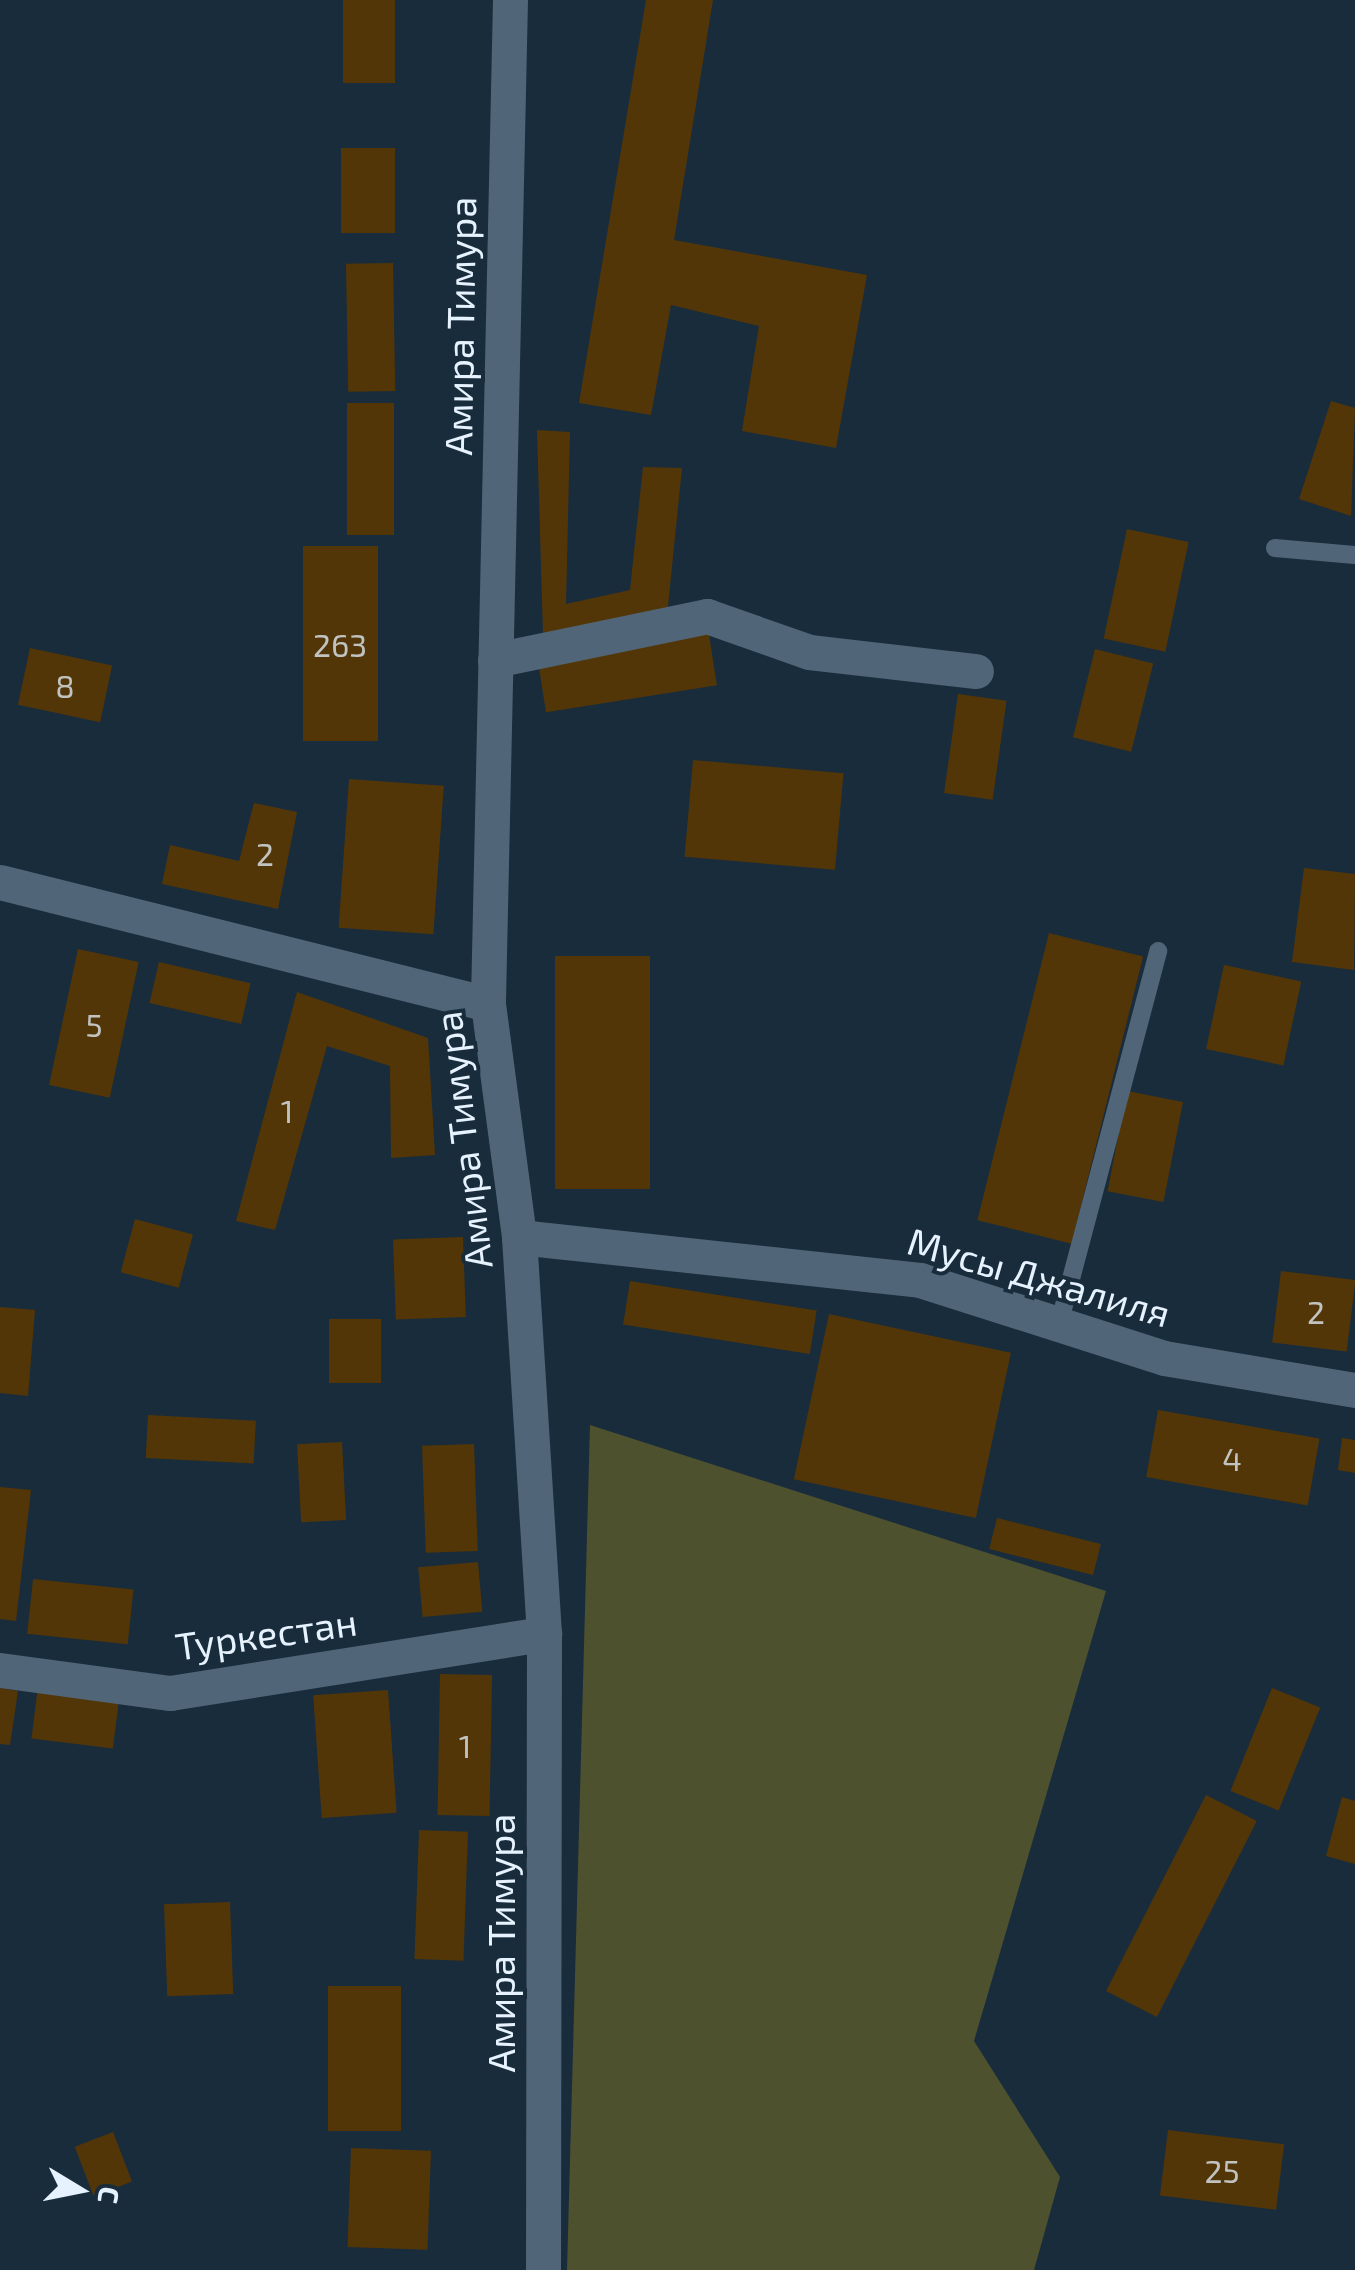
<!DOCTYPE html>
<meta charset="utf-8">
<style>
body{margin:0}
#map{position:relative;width:1355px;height:2270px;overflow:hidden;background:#192c3c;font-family:"Exo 2",sans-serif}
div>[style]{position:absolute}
.green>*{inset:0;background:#4e512e}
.building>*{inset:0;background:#533607;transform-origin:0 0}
.lane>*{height:18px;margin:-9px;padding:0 9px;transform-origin:9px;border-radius:9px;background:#506577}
.street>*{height:35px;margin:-17.5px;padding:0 17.5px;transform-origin:17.5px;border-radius:17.5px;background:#506577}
span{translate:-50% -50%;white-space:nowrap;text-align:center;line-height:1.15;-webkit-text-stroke:8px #192c3c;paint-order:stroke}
.number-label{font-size:32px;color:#c1c3c0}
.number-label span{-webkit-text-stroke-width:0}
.street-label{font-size:38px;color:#e6f2fd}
.north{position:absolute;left:30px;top:2140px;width:100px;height:100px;-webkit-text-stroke:8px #192c3c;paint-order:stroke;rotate:100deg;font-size:28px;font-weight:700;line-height:40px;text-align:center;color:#e6f2fd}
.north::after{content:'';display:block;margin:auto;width:35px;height:45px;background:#e6f2fd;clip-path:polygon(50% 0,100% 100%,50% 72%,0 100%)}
</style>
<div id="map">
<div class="green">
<i style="clip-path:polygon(590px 1425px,1106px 1591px,974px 2041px,1060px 2177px,1034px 2270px,567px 2270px)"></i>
</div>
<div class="building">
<i style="left:343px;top:0;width:52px;height:83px"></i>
<i style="clip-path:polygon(646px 0,713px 0,674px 240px,867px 275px,836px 448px,742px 431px,759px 326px,671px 305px,651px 415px,579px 403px)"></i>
<i style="left:341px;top:148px;width:54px;height:85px"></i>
<i style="left:393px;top:263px;width:128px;height:47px;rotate:89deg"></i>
<i style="clip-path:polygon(1331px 401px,1355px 408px,1351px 516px,1299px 499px)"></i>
<i style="left:347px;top:403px;width:47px;height:132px"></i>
<i style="clip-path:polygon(537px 430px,570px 432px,566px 604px,630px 590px,643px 467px,682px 468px,667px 616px,543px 634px)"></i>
<i style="left:1127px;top:529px;width:63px;height:112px;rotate:12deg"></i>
<i style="left:303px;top:546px;width:75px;height:195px"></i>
<i style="left:708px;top:629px;width:57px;height:173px;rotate:81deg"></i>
<i style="left:30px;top:648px;width:84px;height:58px;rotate:12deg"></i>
<i style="left:1095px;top:649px;width:60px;height:91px;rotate:14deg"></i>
<i style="left:958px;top:694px;width:49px;height:100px;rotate:8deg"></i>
<i style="left:693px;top:760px;width:151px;height:97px;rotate:5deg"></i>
<i style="left:349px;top:779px;width:95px;height:149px;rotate:4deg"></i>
<i style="clip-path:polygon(254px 803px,297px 812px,278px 909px,162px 884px,170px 845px,239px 861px)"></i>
<i style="clip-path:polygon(1304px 868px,1355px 874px,1354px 970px,1292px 962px)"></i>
<i style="left:1049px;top:933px;width:97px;height:296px;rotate:14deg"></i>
<i style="left:78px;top:949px;width:62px;height:139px;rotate:12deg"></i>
<i style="left:555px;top:956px;width:95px;height:233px"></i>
<i style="left:159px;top:962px;width:94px;height:42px;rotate:13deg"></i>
<i style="left:1224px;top:965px;width:79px;height:86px;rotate:12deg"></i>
<i style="clip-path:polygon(297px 992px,428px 1038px,435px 1155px,391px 1158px,390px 1066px,327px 1046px,275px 1230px,236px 1221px)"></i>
<i style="left:1127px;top:1091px;width:57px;height:102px;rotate:11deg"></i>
<i style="left:135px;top:1219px;width:60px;height:55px;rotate:15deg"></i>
<i style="left:463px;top:1237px;width:80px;height:70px;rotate:88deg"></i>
<i style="left:1281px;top:1271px;width:75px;height:72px;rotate:7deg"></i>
<i style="left:630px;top:1281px;width:189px;height:44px;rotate:9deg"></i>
<i style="clip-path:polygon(0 1307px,35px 1310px,28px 1396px,0 1393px)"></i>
<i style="left:829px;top:1314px;width:186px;height:169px;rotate:12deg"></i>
<i style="left:329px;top:1319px;width:52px;height:64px"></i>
<i style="left:1158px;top:1410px;width:164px;height:68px;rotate:10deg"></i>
<i style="left:148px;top:1415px;width:108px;height:43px;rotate:3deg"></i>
<i style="clip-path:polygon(1342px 1438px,1355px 1440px,1355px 1473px,1338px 1470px)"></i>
<i style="left:342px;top:1442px;width:78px;height:45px;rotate:87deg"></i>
<i style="left:474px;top:1444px;width:107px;height:52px;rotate:88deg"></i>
<i style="clip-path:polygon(0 1487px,31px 1490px,16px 1621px,0 1619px)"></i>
<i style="left:997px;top:1518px;width:107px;height:32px;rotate:14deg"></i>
<i style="left:478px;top:1562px;width:50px;height:60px;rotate:85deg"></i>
<i style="left:33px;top:1579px;width:101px;height:55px;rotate:6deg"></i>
<i style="left:440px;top:1674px;width:52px;height:141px;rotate:1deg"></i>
<i style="left:38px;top:1686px;width:82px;height:53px;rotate:7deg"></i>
<i style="clip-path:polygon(0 1688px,18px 1691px,10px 1745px,0 1744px)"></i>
<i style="left:1272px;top:1688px;width:52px;height:111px;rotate:22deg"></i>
<i style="left:388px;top:1690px;width:123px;height:75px;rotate:86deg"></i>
<i style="left:1206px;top:1795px;width:57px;height:220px;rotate:27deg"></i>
<i style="clip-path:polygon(1342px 1797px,1355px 1801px,1355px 1864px,1326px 1856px)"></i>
<i style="left:419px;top:1830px;width:49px;height:129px;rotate:2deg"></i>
<i style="left:230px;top:1902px;width:92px;height:66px;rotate:88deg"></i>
<i style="left:328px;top:1986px;width:73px;height:145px"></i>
<i style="left:1168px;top:2130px;width:117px;height:66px;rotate:7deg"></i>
<i style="left:113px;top:2132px;width:53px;height:41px;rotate:69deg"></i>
<i style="left:351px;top:2148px;width:80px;height:99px;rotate:2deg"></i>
</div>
<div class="lane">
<i style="left:1275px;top:548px;width:80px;rotate:5deg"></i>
<i style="left:1059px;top:1324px;width:386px;rotate:-75.1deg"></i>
</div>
<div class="street">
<i style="left:510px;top:0;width:1004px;rotate:91.26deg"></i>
<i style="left:488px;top:1004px;width:235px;rotate:82.4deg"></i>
<i style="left:519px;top:1237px;width:398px;rotate:86.4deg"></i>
<i style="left:544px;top:1634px;width:636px;rotate:90.09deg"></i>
<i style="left:495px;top:660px;width:217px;rotate:-11.7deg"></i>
<i style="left:707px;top:616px;width:108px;rotate:19.4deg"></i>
<i style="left:809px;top:652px;width:168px;rotate:6.5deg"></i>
<i style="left:0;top:882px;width:503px;rotate:14.04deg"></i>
<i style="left:519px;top:1237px;width:403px;rotate:6.1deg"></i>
<i style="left:920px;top:1280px;width:256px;rotate:17.7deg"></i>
<i style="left:1164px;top:1358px;width:194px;rotate:9.5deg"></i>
<i style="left:0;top:1670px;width:172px;rotate:7.7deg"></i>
<i style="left:170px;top:1693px;width:379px;rotate:-9deg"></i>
</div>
<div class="number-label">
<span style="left:340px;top:644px">263</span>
<span style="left:65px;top:685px">8</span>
<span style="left:265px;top:853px">2</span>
<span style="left:94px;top:1024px">5</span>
<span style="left:287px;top:1110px">1</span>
<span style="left:1316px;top:1311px">2</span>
<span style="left:1232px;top:1458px">4</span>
<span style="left:465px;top:1745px">1</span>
<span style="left:1222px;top:2170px">25</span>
</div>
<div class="street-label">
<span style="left:460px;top:326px;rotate:-89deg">Амира Тимура</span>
<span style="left:463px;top:1140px;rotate:-97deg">Амира Тимура</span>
<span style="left:1039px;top:1277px;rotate:16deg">Мусы Джалиля</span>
<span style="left:266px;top:1634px;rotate:-8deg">Туркестан</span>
<span style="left:501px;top:1943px;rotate:-90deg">Амира Тимура</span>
</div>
<div class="north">С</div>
</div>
